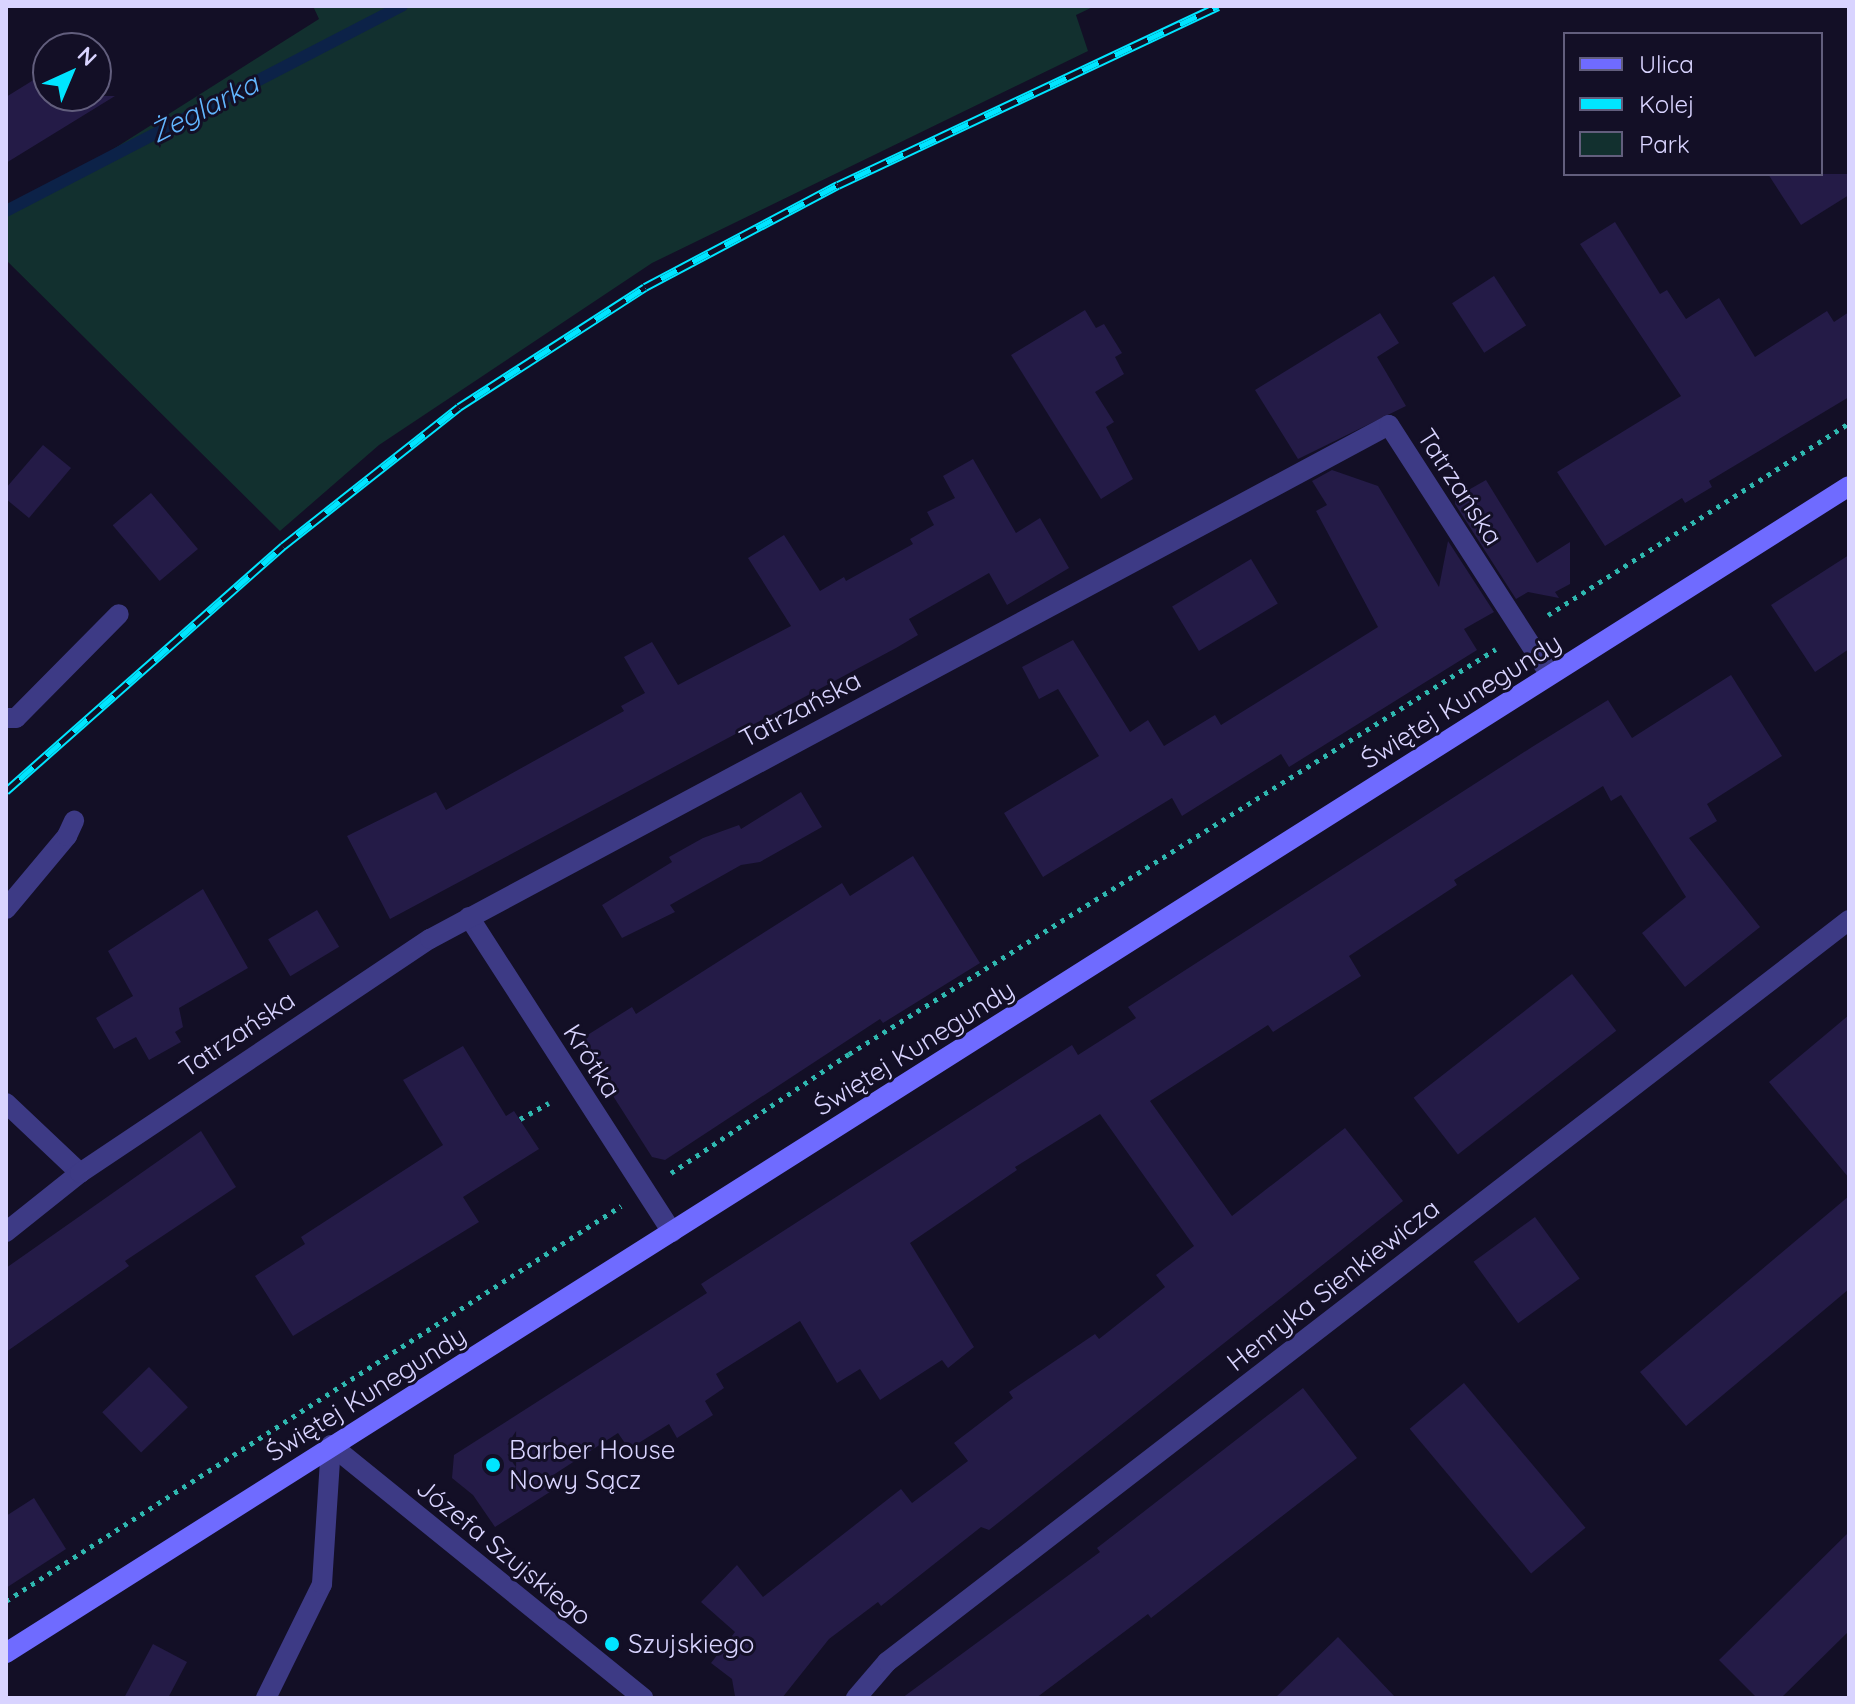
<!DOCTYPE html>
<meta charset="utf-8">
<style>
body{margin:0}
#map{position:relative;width:1855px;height:1704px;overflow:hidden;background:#130f26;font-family:Quicksand,sans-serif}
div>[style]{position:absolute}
.green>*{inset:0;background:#12302f}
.stream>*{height:12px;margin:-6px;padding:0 6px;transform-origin:6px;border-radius:6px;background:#0c2248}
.building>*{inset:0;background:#241b47;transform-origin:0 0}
.path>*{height:5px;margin-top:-2.5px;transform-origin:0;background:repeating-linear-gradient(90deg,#2fb8b0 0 4px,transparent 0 10px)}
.street>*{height:20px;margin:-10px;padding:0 10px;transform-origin:10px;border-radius:10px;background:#3d3a85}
.secondary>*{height:20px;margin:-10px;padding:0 10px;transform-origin:10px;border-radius:10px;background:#6f6bff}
.rail>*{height:9px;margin-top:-4.5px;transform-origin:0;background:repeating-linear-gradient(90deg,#130f26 0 18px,#00e5ff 0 36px);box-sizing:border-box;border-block:2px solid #00e5ff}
.dots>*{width:22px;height:22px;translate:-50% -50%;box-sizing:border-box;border:4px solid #130f26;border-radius:50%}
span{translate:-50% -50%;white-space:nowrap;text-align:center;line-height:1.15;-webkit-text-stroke:6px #130f26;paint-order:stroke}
.street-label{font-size:26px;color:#d9d4ff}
.poi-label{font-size:26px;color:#d9d4ff}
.left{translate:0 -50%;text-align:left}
.water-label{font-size:28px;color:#62b6ff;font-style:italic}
.frame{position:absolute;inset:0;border:8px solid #d9d4ff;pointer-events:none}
.legend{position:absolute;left:1563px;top:32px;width:260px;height:144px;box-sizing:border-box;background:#130f26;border:2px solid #625e7d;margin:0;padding:10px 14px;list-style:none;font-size:24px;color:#d9d4ff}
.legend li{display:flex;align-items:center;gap:16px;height:40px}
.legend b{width:40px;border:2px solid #625e7d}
.north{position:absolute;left:32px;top:32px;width:80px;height:80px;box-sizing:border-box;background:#130f26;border:2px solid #625e7d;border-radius:50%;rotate:44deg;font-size:22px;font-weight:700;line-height:32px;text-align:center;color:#d9d4ff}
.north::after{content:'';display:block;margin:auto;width:28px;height:36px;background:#00e5ff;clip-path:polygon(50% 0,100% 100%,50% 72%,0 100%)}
</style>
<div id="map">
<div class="green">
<i style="clip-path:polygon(313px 6px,1095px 6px,1076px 15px,1088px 51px,652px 263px,379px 445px,280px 531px,6px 260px,6px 217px,319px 19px)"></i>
</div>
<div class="stream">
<i style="left:6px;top:211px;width:446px;rotate:-27.4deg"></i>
</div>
<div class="building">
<i style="clip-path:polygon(48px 71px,48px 96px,115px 96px,6px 163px,6px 97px)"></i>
<i style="clip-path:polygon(1768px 174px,1849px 174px,1849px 195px,1801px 225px)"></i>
<i style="clip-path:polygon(1615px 222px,1660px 294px,1667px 290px,1686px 319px,1719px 298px,1755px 357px,1827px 311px,1834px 322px,1849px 312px,1849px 397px,1709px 481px,1712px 487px,1685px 503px,1682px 498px,1605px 546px,1557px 472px,1681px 396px,1580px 244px)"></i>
<i style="left:1494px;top:276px;width:59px;height:50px;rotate:57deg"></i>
<i style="clip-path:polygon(1085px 310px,1096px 328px,1104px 324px,1122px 353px,1115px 357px,1124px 374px,1095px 392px,1114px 422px,1106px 427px,1133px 479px,1101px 499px,1011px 355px)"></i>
<i style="clip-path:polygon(1380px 313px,1399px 343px,1377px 357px,1406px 406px,1298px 459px,1255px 390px)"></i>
<i style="clip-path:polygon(43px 445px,71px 468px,29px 518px,6px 499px,6px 488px)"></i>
<i style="clip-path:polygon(973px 459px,1016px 533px,1040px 518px,1069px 568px,1007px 605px,989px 573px,909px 619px,918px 635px,896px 648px,390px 919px,347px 836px,436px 792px,446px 810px,624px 711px,621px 706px,645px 693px,624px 657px,652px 642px,678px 685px,791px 626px,748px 558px,784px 535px,820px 591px,844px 577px,846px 581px,913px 544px,910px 539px,934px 525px,927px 512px,955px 498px,943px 476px)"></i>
<i style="clip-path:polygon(1332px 470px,1378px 486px,1439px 587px,1448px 541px,1494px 612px,1464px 629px,1477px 650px,1289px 767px,1281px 754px,1182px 816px,1172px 798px,1043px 877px,1004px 813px,1099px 756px,1058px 689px,1039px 699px,1022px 667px,1073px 640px,1130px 732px,1148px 720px,1164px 746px,1215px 715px,1221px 725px,1378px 627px,1316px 511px,1327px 505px,1312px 481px)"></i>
<i style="clip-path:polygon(1486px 480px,1537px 563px,1570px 542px,1570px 584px,1555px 592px,1559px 598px,1528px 592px,1516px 599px,1455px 504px,1456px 497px)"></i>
<i style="left:151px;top:493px;width:73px;height:50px;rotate:50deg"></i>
<i style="clip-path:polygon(1849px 555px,1849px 649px,1815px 672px,1771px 605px)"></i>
<i style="left:1251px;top:559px;width:52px;height:92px;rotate:59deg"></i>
<i style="clip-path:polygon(1731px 675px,1782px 756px,1707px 804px,1717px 821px,1689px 838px,1760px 927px,1685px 987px,1642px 933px,1686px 897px,1621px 795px,1611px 801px,1603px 786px,1454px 880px,1457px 885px,1349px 956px,1361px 976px,1273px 1032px,1268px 1025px,1150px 1101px,1232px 1216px,1345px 1128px,1403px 1201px,989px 1530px,981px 1527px,881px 1606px,878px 1602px,829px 1639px,782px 1698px,735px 1696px,732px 1679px,711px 1663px,735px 1632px,701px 1602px,737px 1565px,763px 1597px,901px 1489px,912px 1503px,968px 1461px,954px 1443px,1013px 1398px,1009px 1392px,1095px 1334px,1099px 1339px,1165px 1287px,1156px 1275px,1194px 1246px,1100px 1114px,1015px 1167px,1017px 1170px,910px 1243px,974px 1347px,948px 1368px,942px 1360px,880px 1400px,860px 1369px,837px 1383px,800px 1321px,716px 1374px,724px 1388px,705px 1401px,713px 1415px,677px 1438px,669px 1424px,629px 1449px,618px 1433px,547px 1479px,553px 1490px,495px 1527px,473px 1495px,452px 1478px,454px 1455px,707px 1293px,701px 1284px,1072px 1045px,1078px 1055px,1136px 1018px,1128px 1007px,1532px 747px,1608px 700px,1632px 738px)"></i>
<i style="clip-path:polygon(801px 792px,822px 827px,760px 862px,741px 865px,670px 905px,675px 912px,622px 938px,602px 905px,672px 862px,669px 857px,703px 838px,739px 825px,741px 829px)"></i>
<i style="clip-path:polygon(913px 856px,980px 963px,883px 1023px,880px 1019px,665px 1160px,652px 1157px,578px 1041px,632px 1007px,636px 1014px,842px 883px,850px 896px)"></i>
<i style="clip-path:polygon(203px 889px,248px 968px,179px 1008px,183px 1027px,175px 1032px,181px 1042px,149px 1060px,136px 1037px,114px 1049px,96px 1018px,133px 996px,108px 951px)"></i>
<i style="left:317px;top:910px;width:43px;height:57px;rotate:59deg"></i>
<i style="left:1572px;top:974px;width:72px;height:201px;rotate:52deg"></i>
<i style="clip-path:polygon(1849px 1015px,1849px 1178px,1769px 1082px)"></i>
<i style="clip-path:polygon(463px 1046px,506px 1116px,514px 1111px,539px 1149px,463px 1197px,479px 1222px,293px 1336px,255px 1276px,305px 1244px,301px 1237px,443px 1145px,403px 1080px)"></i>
<i style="clip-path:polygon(201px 1131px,236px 1187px,125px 1261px,129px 1266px,6px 1352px,6px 1268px)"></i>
<i style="clip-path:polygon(1849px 1196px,1849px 1289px,1686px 1426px,1640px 1372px)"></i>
<i style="left:1535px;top:1217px;width:76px;height:76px;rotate:54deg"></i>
<i style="left:149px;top:1367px;width:56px;height:65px;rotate:46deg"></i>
<i style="left:1464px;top:1383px;width:189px;height:71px;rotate:50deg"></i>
<i style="clip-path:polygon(1303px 1388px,1357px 1458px,1151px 1618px,1148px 1614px,1036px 1698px,902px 1698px,1100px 1552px,1097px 1548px)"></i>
<i style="clip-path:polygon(34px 1498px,66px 1549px,6px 1588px,6px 1516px)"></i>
<i style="clip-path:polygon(1849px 1532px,1849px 1631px,1781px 1698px,1757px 1698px,1719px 1660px)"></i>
<i style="clip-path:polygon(1338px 1637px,1396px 1698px,1275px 1698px)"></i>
<i style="clip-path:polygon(153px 1644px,187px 1662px,168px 1698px,124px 1698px)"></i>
</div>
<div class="path">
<i style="left:1548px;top:615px;width:357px;rotate:-32.5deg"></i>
<i style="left:520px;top:1119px;width:33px;rotate:-29deg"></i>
<i style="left:671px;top:1173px;width:214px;rotate:-33.8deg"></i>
<i style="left:849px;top:1054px;width:763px;rotate:-32.05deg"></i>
<i style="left:6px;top:1601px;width:731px;rotate:-32.71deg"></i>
</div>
<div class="street">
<i style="left:6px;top:718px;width:10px"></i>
<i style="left:16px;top:718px;width:146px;rotate:-45.3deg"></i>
<i style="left:6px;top:909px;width:95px;rotate:-50.1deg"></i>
<i style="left:67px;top:836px;width:17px;rotate:-65deg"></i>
<i style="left:469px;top:917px;width:375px;rotate:57.2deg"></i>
<i style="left:6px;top:1103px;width:102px;rotate:43.4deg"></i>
<i style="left:6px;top:1232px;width:95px;rotate:-38.6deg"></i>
<i style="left:80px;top:1173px;width:421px;rotate:-33.8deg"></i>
<i style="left:430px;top:939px;width:1088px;rotate:-28.19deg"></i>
<i style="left:1389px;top:425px;width:297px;rotate:57.2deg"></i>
<i style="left:331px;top:1445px;width:402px;rotate:39deg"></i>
<i style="left:266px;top:1698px;width:127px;rotate:-63.8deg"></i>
<i style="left:322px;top:1584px;width:139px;rotate:-86.3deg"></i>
<i style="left:856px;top:1698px;width:48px;rotate:-49.3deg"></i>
<i style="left:887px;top:1662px;width:1215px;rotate:-37.64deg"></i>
</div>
<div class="secondary">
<i style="left:6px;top:1653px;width:2181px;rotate:-32.34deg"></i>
</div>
<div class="rail">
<i style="left:6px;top:791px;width:370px;rotate:-41.5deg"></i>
<i style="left:283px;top:546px;width:224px;rotate:-38.3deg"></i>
<i style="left:459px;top:407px;width:221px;rotate:-32.8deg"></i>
<i style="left:645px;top:287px;width:218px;rotate:-27.9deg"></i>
<i style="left:838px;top:185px;width:420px;rotate:-25.2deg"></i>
</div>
<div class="dots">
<i style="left:493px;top:1465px;background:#00e5ff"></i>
<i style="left:612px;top:1644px;background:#00e5ff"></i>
</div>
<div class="street-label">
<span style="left:1460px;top:487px;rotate:57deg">Tatrzańska</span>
<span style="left:1461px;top:701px;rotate:-32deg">Świętej Kunegundy</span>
<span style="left:800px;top:709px;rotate:-28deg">Tatrzańska</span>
<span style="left:237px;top:1034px;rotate:-34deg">Tatrzańska</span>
<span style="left:914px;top:1048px;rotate:-32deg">Świętej Kunegundy</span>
<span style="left:592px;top:1061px;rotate:57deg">Krótka</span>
<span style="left:1333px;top:1285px;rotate:-38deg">Henryka Sienkiewicza</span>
<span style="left:366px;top:1394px;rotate:-32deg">Świętej Kunegundy</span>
<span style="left:504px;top:1552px;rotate:39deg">Józefa Szujskiego</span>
</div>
<div class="poi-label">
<span class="left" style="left:509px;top:1465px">Barber House<br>Nowy Sącz</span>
<span class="left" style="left:628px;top:1644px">Szujskiego</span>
</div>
<div class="water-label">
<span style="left:204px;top:108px;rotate:-27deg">Żeglarka</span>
</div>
<div class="frame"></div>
<ul class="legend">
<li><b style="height:10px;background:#6f6bff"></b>Ulica</li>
<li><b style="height:10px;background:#00e5ff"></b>Kolej</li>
<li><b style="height:22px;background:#12302f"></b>Park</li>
</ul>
<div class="north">N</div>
</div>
